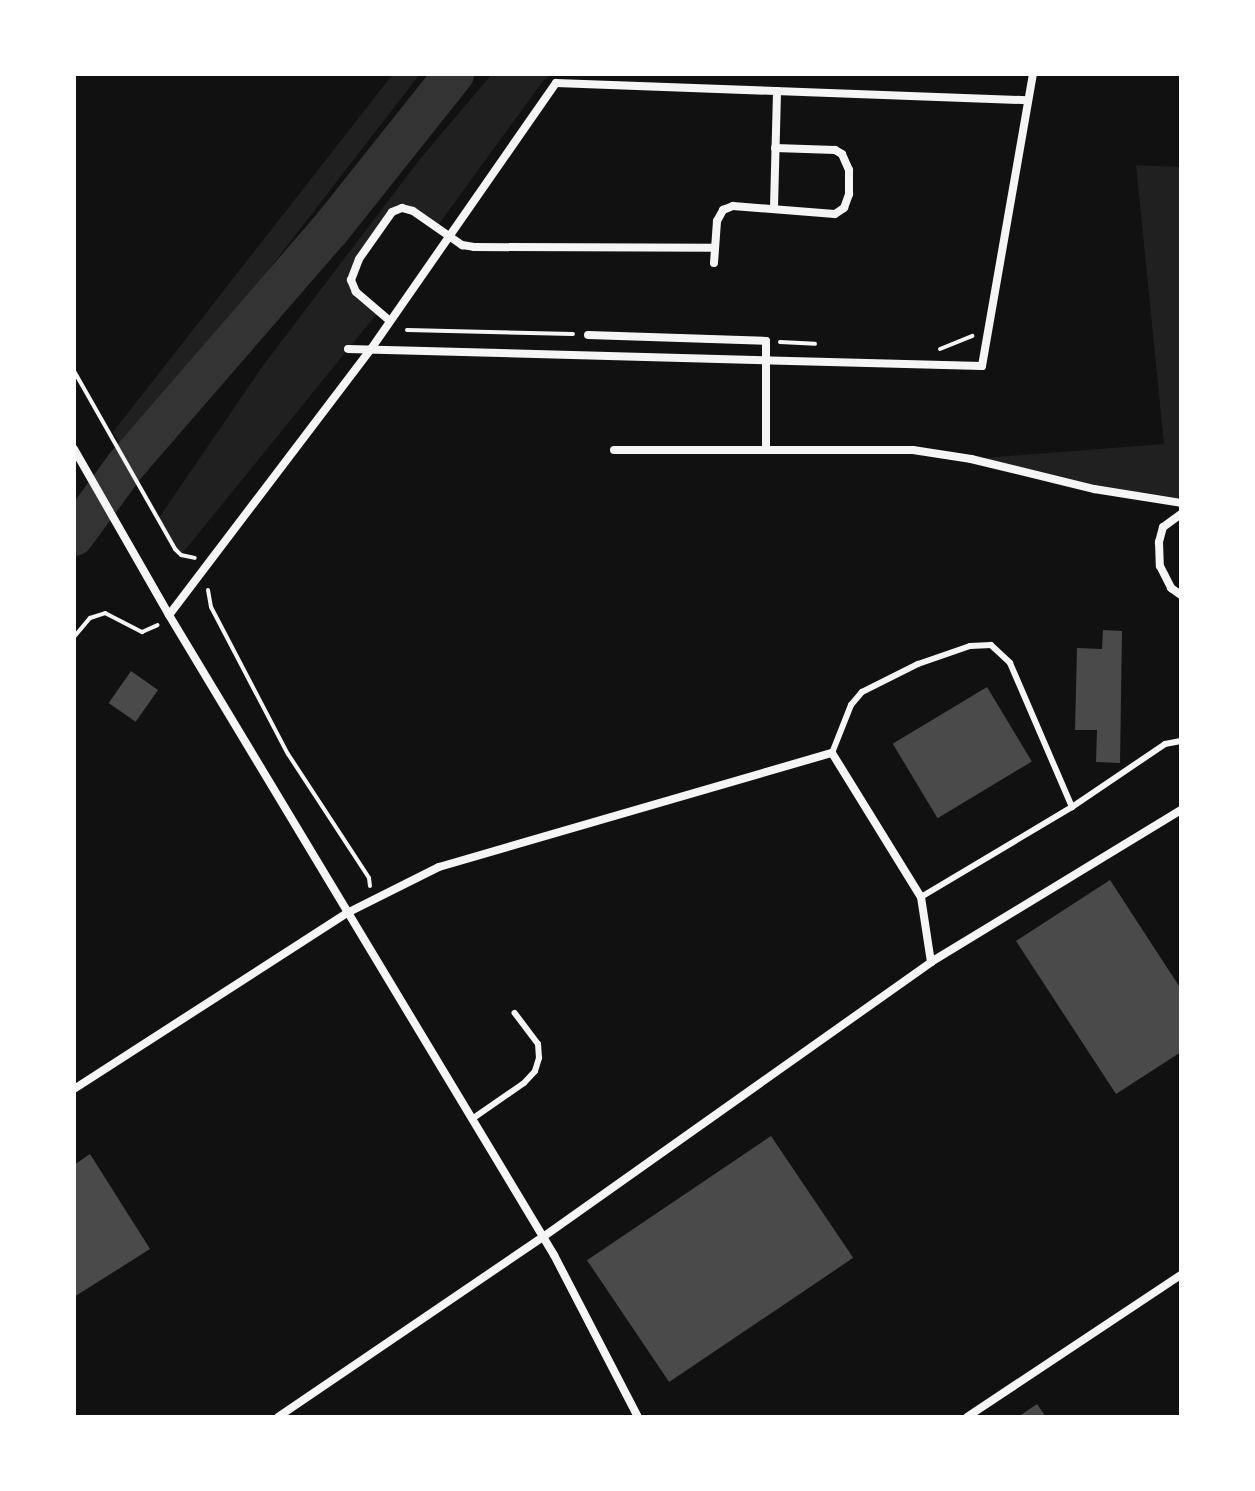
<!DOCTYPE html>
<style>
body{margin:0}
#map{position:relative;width:1255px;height:1491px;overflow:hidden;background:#111;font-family:Roboto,sans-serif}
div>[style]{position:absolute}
.green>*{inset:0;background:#202020}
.river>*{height:40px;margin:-20px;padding:0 20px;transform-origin:20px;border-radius:20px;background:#333}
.building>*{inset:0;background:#4a4a4a;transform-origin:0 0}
.path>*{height:4px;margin:-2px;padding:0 2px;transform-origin:2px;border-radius:2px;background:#f5f5f5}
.service>*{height:6px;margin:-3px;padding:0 3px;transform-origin:3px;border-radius:3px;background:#f5f5f5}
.minor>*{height:8px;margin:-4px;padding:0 4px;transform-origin:4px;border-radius:4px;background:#f5f5f5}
span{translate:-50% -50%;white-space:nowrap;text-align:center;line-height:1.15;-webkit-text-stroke:7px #fff;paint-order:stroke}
.frame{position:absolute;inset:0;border:76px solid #fff;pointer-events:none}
</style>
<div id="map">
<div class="green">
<i style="clip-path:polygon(393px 74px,420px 74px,126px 454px,113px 432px)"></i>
<i style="clip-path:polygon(492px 74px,552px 74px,543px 81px,436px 228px,413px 211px,392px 212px,359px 259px,351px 279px,356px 292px,379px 311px,181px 555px,158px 519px,265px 363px,420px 159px)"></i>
<i style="clip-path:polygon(1136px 165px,1181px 167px,1181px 503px,1094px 489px,971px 459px,1164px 444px)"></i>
</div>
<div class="river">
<i style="left:74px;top:536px;width:88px;rotate:-53.8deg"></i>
<i style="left:126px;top:465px;width:310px;rotate:-49.1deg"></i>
<i style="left:329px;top:231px;width:201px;rotate:-51.5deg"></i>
</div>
<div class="building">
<i style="clip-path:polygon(1103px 630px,1122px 631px,1120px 763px,1096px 762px,1097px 730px,1075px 730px,1077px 648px,1102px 649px)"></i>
<i style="left:131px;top:671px;width:33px;height:39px;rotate:35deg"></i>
<i style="left:987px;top:687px;width:87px;height:110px;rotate:59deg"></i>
<i style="clip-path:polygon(1110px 880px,1181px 989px,1181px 1052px,1116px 1094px,1016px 941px)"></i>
<i style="left:771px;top:1136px;width:147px;height:222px;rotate:56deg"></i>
<i style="clip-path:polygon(90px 1154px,150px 1249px,74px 1297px,74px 1165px)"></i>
<i style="clip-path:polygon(1037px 1404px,1046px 1417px,1018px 1417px)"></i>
</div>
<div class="path">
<i style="left:407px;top:330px;width:166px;rotate:1.4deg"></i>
<i style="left:780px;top:342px;width:35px;rotate:3deg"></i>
<i style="left:940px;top:349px;width:35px;rotate:-22deg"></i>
<i style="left:74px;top:371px;width:205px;rotate:60.4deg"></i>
<i style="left:175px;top:549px;width:8px;rotate:45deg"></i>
<i style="left:181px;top:555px;width:14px;rotate:12deg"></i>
<i style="left:208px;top:590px;width:17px;rotate:80deg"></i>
<i style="left:211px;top:607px;width:166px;rotate:62.4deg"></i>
<i style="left:288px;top:754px;width:148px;rotate:56.8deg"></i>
<i style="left:369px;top:878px;width:8px;rotate:83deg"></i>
<i style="left:74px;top:637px;width:25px;rotate:-50deg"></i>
<i style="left:90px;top:618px;width:16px;rotate:-18deg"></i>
<i style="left:105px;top:613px;width:42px;rotate:27.2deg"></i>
<i style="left:142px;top:632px;width:17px;rotate:-24deg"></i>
</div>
<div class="service">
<i style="left:832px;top:753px;width:52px;rotate:-68.4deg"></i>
<i style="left:851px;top:705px;width:17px;rotate:-50deg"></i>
<i style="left:862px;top:692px;width:63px;rotate:-26.6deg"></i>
<i style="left:918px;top:664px;width:55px;rotate:-19.1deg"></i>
<i style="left:970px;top:646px;width:21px;rotate:-3deg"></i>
<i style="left:991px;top:645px;width:26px;rotate:43deg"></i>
<i style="left:1010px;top:663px;width:157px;rotate:66.7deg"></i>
<i style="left:921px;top:897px;width:176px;rotate:-30.8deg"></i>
<i style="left:1072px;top:807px;width:112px;rotate:-34.1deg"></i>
<i style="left:1165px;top:744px;width:16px;rotate:-11deg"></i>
<i style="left:472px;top:1119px;width:63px;rotate:-34.7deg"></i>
<i style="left:524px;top:1083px;width:16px;rotate:-47deg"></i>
<i style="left:535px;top:1071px;width:14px;rotate:-73deg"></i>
<i style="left:539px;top:1058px;width:14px;rotate:-94deg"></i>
<i style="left:538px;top:1044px;width:39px;rotate:-127deg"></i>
</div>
<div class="minor">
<i style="left:774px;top:207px;width:116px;rotate:-88.5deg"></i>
<i style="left:714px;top:263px;width:42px;rotate:-85.9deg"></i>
<i style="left:717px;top:221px;width:13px;rotate:-61deg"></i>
<i style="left:723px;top:210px;width:11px;rotate:-22deg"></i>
<i style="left:733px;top:206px;width:102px;rotate:4.5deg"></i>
<i style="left:835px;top:214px;width:11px;rotate:-34deg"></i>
<i style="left:844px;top:208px;width:15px;rotate:-70deg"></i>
<i style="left:849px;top:194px;width:24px;rotate:-90deg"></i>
<i style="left:849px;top:170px;width:17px;rotate:-114deg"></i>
<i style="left:842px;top:154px;width:8px;rotate:-150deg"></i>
<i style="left:835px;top:150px;width:60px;rotate:-178.1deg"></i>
<i style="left:390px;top:321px;width:45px;rotate:-139.5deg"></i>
<i style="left:356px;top:292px;width:13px;rotate:-113deg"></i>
<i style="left:351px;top:280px;width:22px;rotate:-69deg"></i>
<i style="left:359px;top:259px;width:57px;rotate:-54.9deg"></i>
<i style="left:392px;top:212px;width:11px;rotate:-22deg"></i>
<i style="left:402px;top:208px;width:11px;rotate:15deg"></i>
<i style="left:413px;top:211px;width:60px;rotate:34.8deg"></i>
<i style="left:462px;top:245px;width:12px;rotate:9deg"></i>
<i style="left:474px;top:247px;width:241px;rotate:0.2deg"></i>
<i style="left:588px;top:335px;width:178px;rotate:1.9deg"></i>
<i style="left:766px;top:341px;width:109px;rotate:90deg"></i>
<i style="left:348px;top:349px;width:634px;rotate:1.54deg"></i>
<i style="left:982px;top:366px;width:296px;rotate:-80.1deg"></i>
<i style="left:74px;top:449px;width:191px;rotate:60.2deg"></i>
<i style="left:169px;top:615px;width:747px;rotate:58.97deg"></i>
<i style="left:554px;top:1255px;width:182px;rotate:62.6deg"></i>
<i style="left:614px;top:450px;width:299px"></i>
<i style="left:913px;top:450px;width:59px;rotate:8.8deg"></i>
<i style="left:971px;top:459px;width:127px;rotate:13.7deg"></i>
<i style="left:1094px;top:489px;width:88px;rotate:9.1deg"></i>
<i style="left:1181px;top:514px;width:22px;rotate:144deg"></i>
<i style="left:1163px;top:527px;width:16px;rotate:105deg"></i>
<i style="left:1159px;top:542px;width:24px;rotate:88deg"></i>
<i style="left:1160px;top:566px;width:25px;rotate:63deg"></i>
<i style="left:1171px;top:588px;width:12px;rotate:35deg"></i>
<i style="left:169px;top:615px;width:334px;rotate:-52.8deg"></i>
<i style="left:371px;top:349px;width:324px;rotate:-55.2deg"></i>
<i style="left:556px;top:83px;width:472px;rotate:2.1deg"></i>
<i style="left:74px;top:1089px;width:325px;rotate:-32.8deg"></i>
<i style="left:347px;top:913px;width:103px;rotate:-26.6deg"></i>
<i style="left:439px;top:867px;width:409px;rotate:-16.2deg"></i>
<i style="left:832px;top:753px;width:169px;rotate:58.3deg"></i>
<i style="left:921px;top:897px;width:66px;rotate:81.3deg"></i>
<i style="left:278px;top:1417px;width:320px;rotate:-34.2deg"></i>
<i style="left:543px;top:1237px;width:476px;rotate:-35.3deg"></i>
<i style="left:931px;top:962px;width:293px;rotate:-31.3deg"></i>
<i style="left:967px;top:1417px;width:257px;rotate:-33.6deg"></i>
</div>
<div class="frame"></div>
</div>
